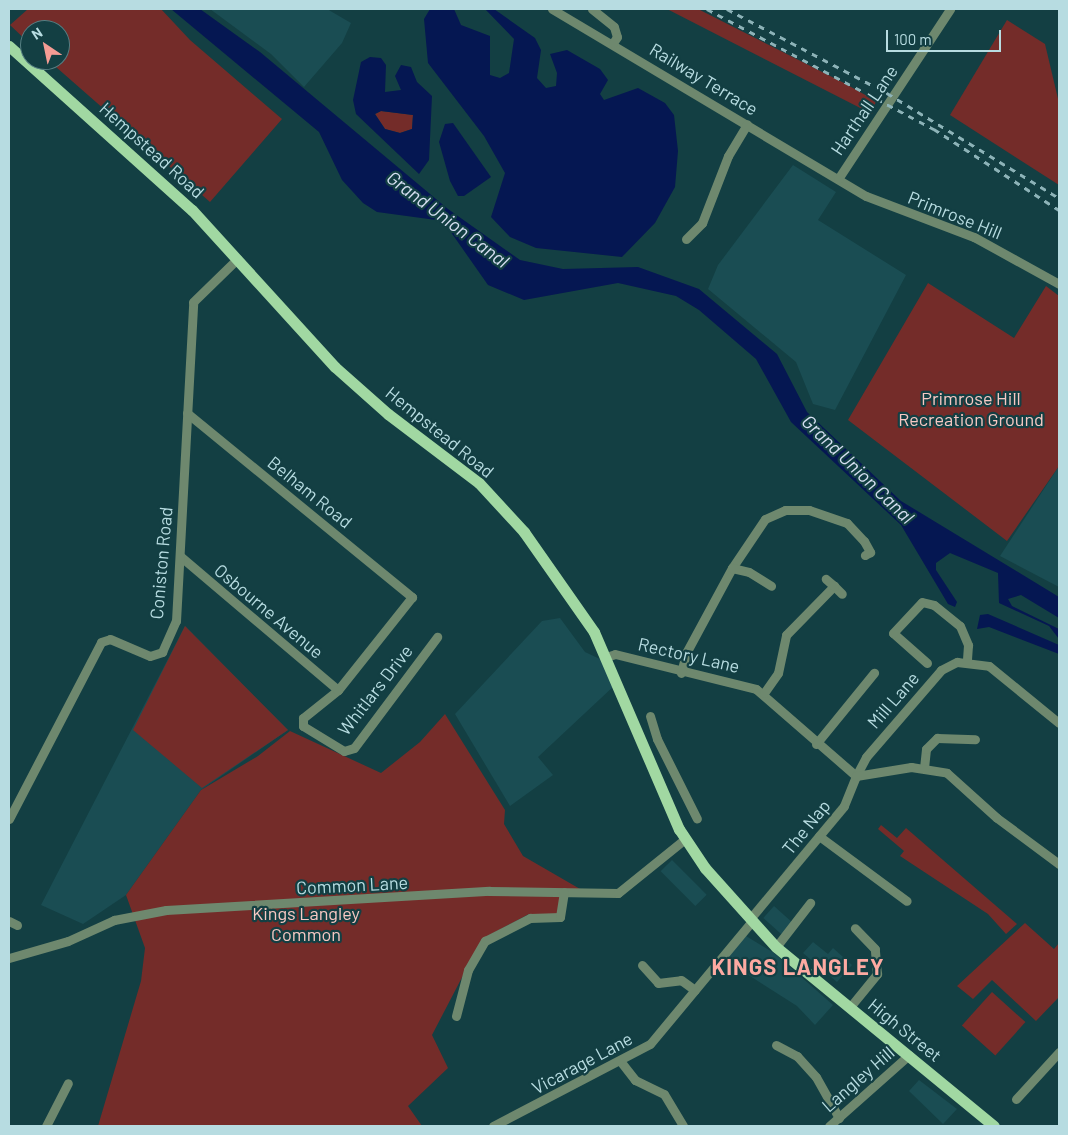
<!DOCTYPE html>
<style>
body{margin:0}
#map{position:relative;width:1068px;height:1135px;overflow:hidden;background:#133f43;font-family:Barlow,sans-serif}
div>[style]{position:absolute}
.built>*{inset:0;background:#1a4d53;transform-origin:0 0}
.green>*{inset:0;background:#742c29;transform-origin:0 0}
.water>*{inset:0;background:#051752}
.minor>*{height:9px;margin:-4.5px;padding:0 4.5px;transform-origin:4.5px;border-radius:4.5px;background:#6e886e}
.major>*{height:11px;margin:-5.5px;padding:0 5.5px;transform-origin:5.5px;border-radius:5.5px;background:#a1d8a2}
.rail>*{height:2.5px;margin-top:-1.25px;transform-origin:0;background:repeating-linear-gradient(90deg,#8db3b8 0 6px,transparent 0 12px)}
span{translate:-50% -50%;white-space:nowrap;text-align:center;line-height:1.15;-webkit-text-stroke:4.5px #133f43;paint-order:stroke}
.street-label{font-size:18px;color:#b7dce1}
.park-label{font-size:18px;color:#f8c8c3}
.water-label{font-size:19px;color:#d7e0f3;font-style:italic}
.district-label{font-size:22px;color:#fdaaa2;font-weight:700;letter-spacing:1px}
.frame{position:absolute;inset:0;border:10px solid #b7dce1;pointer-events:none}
.north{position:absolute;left:20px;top:20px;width:50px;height:50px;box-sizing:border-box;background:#133f43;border:1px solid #557e82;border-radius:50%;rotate:326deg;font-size:14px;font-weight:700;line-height:20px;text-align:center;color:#b7dce1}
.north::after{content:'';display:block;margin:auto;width:18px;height:22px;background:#f59c94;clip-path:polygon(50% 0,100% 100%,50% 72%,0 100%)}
.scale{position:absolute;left:886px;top:30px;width:115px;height:22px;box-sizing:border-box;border:2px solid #b7dce1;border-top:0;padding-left:6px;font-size:15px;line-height:18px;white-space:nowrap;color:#b7dce1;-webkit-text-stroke:4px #133f43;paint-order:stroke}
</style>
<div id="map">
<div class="built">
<i style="clip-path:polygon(210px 9px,327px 9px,351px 23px,342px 43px,304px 87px,271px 54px)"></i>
<i style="clip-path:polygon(793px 165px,836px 192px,818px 220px,906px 275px,835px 410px,813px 404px,796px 362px,708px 289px,718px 265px)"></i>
<i style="clip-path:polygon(1059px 466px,1059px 587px,1000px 556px)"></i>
<i style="clip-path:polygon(560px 618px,585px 652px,602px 660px,615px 685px,538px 757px,553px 775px,510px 806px,455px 714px,542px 621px)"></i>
<i style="clip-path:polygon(185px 626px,288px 730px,201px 790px,126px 895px,83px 924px,41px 905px)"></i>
<i style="left:672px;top:860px;width:49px;height:16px;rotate:45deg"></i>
<i style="left:774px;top:906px;width:27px;height:16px;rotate:42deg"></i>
<i style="clip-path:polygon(746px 936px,774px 953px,833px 1005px,815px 1025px,797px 1006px,725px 960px)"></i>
<i style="clip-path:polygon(813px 942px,828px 954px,833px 948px,852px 965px,837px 982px,803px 953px)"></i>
<i style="clip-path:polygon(919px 1080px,957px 1109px,943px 1124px,909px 1091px)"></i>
</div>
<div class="green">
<i style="clip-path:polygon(28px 9px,161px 9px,190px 40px,282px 119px,210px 202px,48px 60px,60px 60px,60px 30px,30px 30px,30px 44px,10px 25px)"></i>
<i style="clip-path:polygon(667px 9px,698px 9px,844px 83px,876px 101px,872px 114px)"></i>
<i style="clip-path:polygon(1007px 20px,1045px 44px,1059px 103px,1059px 185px,950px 115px)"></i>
<i style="clip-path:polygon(381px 111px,413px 115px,412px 129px,400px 133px,385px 129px,375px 114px)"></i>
<i style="clip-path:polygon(928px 283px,1014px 338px,1046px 286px,1059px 296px,1059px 466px,1007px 541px,848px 420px)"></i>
<i style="clip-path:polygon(185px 626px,288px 730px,202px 788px,133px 730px)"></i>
<i style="clip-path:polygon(445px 714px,505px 810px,504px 824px,523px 856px,587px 893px,563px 891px,559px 914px,529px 914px,482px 939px,432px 1035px,448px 1068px,408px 1106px,422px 1126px,98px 1126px,141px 981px,145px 948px,126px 895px,201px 790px,258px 756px,290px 731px,381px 773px,420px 742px)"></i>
<i style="clip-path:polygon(881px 825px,897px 838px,906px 828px,1017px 924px,1006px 934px,988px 914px,900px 856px,904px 851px,878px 829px)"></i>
<i style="clip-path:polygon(1025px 923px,1054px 949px,1059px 943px,1059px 997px,1036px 1021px,992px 980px,973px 999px,957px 986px)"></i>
<i style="left:992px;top:992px;width:45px;height:45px;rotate:42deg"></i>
</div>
<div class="water">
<i style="clip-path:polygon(171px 9px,200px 9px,260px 52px,448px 209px,520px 260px,563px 269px,638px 267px,699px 289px,777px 354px,807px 412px,901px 501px,1059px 597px,1059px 618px,1021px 595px,1008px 599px,1012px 606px,1059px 629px,1059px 639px,1049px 626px,999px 603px,998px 573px,950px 553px,936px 563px,936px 570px,957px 602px,955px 607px,948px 604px,901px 525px,791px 422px,756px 359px,699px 310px,676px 296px,618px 283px,524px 300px,488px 285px,448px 228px,436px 220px,377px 212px,363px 203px,342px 180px,319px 132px)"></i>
<i style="clip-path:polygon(430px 9px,454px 9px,461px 25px,490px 36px,490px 75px,500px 78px,509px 73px,514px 39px,485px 9px,494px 9px,535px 38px,541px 50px,537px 78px,546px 88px,556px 86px,557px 73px,550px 54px,567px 50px,600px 69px,608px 80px,600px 94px,604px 100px,638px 88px,665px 103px,674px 115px,678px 151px,675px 187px,655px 223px,622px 257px,536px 248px,510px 237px,491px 217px,505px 173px,484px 136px,428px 63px,424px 19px)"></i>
<i style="clip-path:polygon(evenodd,370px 57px,381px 58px,386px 65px,385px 92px,401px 90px,395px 76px,401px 65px,411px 67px,417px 82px,432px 96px,429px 160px,419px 174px,356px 114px,353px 100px,361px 62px,370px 57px,381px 111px,413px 115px,412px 129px,400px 133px,385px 129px,375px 114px,381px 111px)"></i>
<i style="clip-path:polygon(453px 123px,491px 177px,464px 196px,458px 196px,450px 181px,439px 142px,445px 124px)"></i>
<i style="clip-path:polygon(988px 614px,1059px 645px,1059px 654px,989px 627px,977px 629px,980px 615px)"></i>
</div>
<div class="minor">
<i style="left:552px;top:9px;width:365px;rotate:30.8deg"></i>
<i style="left:866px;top:196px;width:116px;rotate:20.8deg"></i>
<i style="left:974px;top:237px;width:97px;rotate:28.9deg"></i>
<i style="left:592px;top:9px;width:28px;rotate:39deg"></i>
<i style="left:614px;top:27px;width:10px;rotate:73deg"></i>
<i style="left:617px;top:37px;width:7px;rotate:124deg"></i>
<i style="left:838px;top:179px;width:204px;rotate:-56.6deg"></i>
<i style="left:686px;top:239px;width:23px;rotate:-45deg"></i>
<i style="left:702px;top:223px;width:72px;rotate:-68.8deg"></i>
<i style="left:728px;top:156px;width:37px;rotate:-59deg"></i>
<i style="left:187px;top:413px;width:291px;rotate:39.3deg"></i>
<i style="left:412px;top:597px;width:119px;rotate:128.5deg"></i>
<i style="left:338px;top:690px;width:45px;rotate:141.3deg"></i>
<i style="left:303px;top:718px;width:8px;rotate:90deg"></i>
<i style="left:303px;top:726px;width:48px;rotate:31.4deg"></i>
<i style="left:344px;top:751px;width:10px;rotate:-17deg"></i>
<i style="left:354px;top:748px;width:139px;rotate:-53.2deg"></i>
<i style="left:180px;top:556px;width:207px;rotate:40.3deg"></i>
<i style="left:732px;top:568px;width:59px;rotate:-56deg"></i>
<i style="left:765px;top:519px;width:22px;rotate:-24deg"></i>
<i style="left:785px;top:510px;width:24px"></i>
<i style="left:809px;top:510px;width:40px;rotate:18.9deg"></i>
<i style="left:847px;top:523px;width:25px;rotate:47deg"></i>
<i style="left:864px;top:541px;width:13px;rotate:61deg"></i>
<i style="left:870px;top:552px;width:6px;rotate:149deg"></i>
<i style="left:834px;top:586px;width:11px;rotate:45deg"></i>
<i style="left:606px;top:657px;width:9px;rotate:-18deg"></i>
<i style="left:615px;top:654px;width:145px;rotate:13.9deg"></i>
<i style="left:756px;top:689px;width:133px;rotate:41deg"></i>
<i style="left:856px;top:776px;width:32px;rotate:112deg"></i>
<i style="left:844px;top:806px;width:147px;rotate:129.8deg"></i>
<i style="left:927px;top:663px;width:45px;rotate:-138.6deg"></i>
<i style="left:893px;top:633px;width:42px;rotate:-46.9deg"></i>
<i style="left:922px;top:602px;width:12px;rotate:14deg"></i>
<i style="left:934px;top:605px;width:33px;rotate:39deg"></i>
<i style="left:960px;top:626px;width:21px;rotate:67deg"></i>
<i style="left:968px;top:645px;width:16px;rotate:94deg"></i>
<i style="left:681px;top:673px;width:21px;rotate:-76deg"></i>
<i style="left:686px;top:653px;width:97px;rotate:-61.6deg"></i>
<i style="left:732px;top:568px;width:17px;rotate:13deg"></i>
<i style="left:749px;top:572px;width:26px;rotate:32deg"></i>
<i style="left:764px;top:693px;width:24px;rotate:-55deg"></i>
<i style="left:778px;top:673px;width:39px;rotate:-78deg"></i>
<i style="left:786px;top:635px;width:69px;rotate:-45.6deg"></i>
<i style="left:834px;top:586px;width:11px;rotate:-139deg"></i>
<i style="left:650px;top:716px;width:24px;rotate:73deg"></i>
<i style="left:657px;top:739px;width:89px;rotate:63.4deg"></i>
<i style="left:816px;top:744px;width:92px;rotate:-50.8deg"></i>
<i style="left:924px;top:768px;width:19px;rotate:-84deg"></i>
<i style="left:926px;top:749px;width:16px;rotate:-45deg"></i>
<i style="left:937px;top:738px;width:38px;rotate:2deg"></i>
<i style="left:856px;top:776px;width:21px;rotate:-62deg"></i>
<i style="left:866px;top:757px;width:115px;rotate:-49.2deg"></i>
<i style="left:941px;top:670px;width:18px;rotate:-27deg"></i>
<i style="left:957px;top:662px;width:32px;rotate:7deg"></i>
<i style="left:989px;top:666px;width:90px;rotate:39.2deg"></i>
<i style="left:856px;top:776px;width:56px;rotate:-9.3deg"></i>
<i style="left:911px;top:767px;width:36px;rotate:9deg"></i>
<i style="left:947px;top:773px;width:67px;rotate:42deg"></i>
<i style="left:997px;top:818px;width:77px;rotate:36.6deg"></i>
<i style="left:9px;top:819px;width:199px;rotate:-62.5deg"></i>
<i style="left:101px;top:642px;width:9px;rotate:-18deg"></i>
<i style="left:110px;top:639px;width:43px;rotate:23deg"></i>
<i style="left:150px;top:656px;width:13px;rotate:-18deg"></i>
<i style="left:162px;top:652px;width:34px;rotate:-66deg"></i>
<i style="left:176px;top:621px;width:319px;rotate:-86.9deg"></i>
<i style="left:193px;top:302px;width:62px;rotate:-44.3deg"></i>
<i style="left:819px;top:836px;width:109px;rotate:36.5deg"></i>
<i style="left:9px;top:921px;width:9px;rotate:27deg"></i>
<i style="left:776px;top:947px;width:56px;rotate:-52.3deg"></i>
<i style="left:9px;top:958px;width:61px;rotate:-16.1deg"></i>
<i style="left:68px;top:941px;width:51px;rotate:-24.5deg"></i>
<i style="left:114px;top:920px;width:53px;rotate:-10.9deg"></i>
<i style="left:166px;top:910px;width:324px;rotate:-3.4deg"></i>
<i style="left:489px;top:891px;width:129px;rotate:0.9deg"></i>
<i style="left:618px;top:893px;width:86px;rotate:-38.9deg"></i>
<i style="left:642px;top:965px;width:24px;rotate:48deg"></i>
<i style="left:658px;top:983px;width:23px;rotate:-7deg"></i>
<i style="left:681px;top:980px;width:17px;rotate:36deg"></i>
<i style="left:850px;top:1007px;width:43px;rotate:-50.7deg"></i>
<i style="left:877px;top:974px;width:25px;rotate:-95deg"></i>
<i style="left:875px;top:949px;width:29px;rotate:-134deg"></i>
<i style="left:456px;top:1016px;width:48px;rotate:-75.4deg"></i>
<i style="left:468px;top:970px;width:34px;rotate:-60deg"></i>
<i style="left:485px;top:941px;width:51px;rotate:-27.1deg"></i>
<i style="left:530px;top:918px;width:30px;rotate:-2deg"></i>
<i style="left:560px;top:917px;width:25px;rotate:-81deg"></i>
<i style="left:776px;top:1045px;width:24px;rotate:28deg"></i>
<i style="left:797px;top:1056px;width:28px;rotate:48deg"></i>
<i style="left:816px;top:1077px;width:47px;rotate:60.7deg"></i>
<i style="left:621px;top:1062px;width:23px;rotate:52deg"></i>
<i style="left:635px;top:1080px;width:32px;rotate:26deg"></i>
<i style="left:664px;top:1094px;width:37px;rotate:59deg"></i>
<i style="left:1016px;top:1099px;width:64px;rotate:-47.5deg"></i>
<i style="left:46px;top:1126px;width:48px;rotate:-62.9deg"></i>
<i style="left:493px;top:1126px;width:177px;rotate:-27.6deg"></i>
<i style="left:650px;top:1044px;width:160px;rotate:-50.3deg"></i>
<i style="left:829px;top:1126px;width:107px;rotate:-41.6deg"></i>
</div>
<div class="major">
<i style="left:9px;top:46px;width:246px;rotate:41.9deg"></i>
<i style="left:192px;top:210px;width:212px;rotate:47.7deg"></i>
<i style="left:335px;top:367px;width:71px;rotate:41.6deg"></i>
<i style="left:388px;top:414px;width:114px;rotate:37.2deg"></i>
<i style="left:479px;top:483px;width:67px;rotate:47.4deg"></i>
<i style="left:524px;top:532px;width:122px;rotate:55deg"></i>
<i style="left:594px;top:632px;width:215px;rotate:66.7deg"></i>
<i style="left:679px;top:829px;width:47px;rotate:56.3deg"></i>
<i style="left:705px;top:868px;width:106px;rotate:48.1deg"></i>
<i style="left:776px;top:947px;width:282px;rotate:39.4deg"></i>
</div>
<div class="rail">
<i style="left:707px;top:9px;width:257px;rotate:27.9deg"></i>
<i style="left:934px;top:129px;width:149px;rotate:32.9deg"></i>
<i style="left:727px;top:9px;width:181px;rotate:27.7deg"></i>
<i style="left:887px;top:93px;width:202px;rotate:31.4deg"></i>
</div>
<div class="street-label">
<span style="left:704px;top:79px;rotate:31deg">Railway Terrace</span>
<span style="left:864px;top:110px;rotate:-56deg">Harthall Lane</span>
<span style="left:152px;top:150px;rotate:42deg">Hempstead Road</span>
<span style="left:955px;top:215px;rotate:22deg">Primrose Hill</span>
<span style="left:440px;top:432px;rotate:39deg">Hempstead Road</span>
<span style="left:310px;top:492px;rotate:39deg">Belham Road</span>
<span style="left:161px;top:563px;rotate:-85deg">Coniston Road</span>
<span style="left:269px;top:611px;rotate:40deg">Osbourne Avenue</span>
<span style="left:689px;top:655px;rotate:13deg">Rectory Lane</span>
<span style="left:375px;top:690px;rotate:-52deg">Whitlars Drive</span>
<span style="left:893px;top:700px;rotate:-49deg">Mill Lane</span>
<span style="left:806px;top:827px;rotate:-51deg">The Nap</span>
<span style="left:352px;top:885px;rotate:-3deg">Common Lane</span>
<span style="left:905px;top:1030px;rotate:39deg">High Street</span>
<span style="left:582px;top:1063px;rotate:-28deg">Vicarage Lane</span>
<span style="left:858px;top:1079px;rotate:-41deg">Langley Hill</span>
</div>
<div class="park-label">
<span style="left:971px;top:409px">Primrose Hill<br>Recreation Ground</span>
<span style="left:306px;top:924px">Kings Langley<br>Common</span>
</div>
<div class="water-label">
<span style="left:448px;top:219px;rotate:37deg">Grand Union Canal</span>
<span style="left:858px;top:469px;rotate:44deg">Grand Union Canal</span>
</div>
<div class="district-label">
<span style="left:798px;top:967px">KINGS LANGLEY</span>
</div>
<div class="frame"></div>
<div class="north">N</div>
<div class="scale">100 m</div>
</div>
